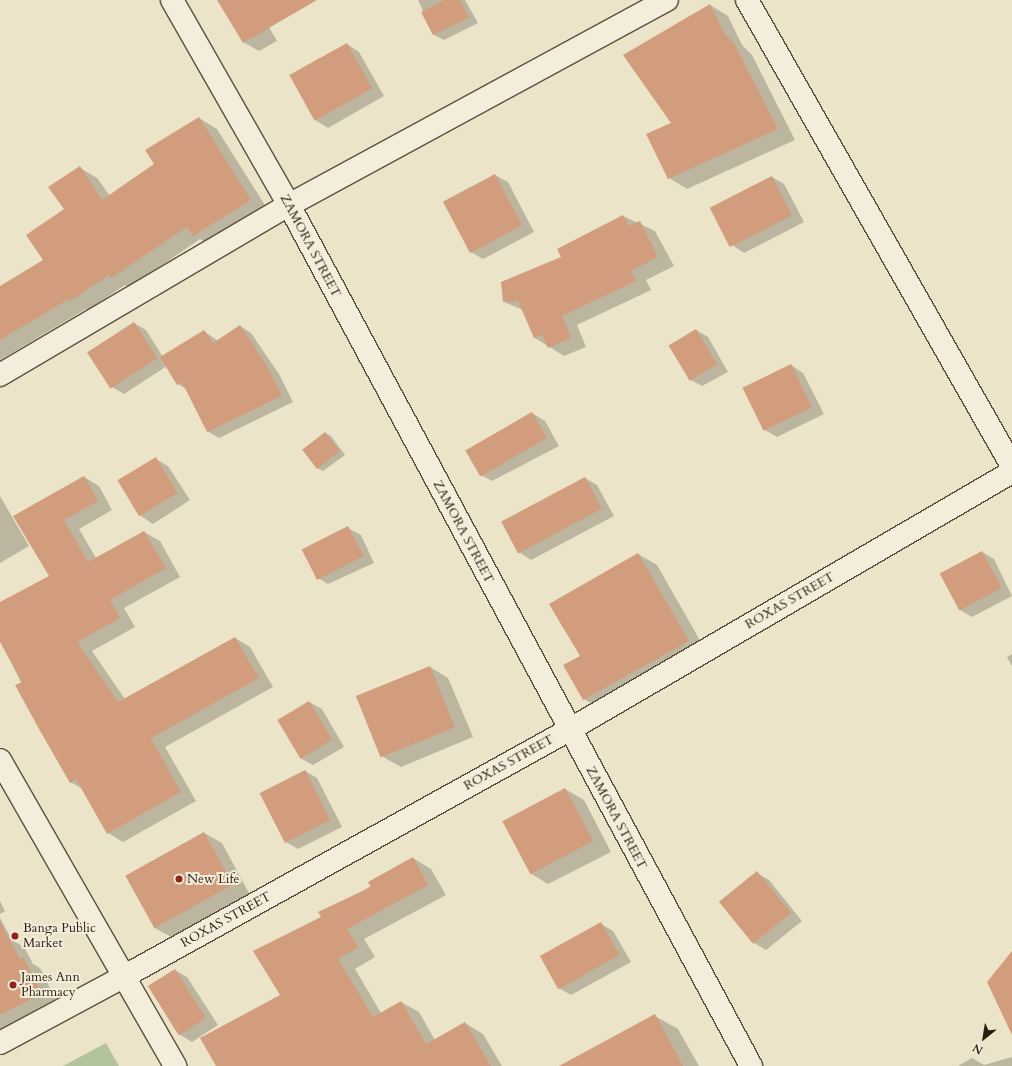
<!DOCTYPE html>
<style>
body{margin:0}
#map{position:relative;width:1012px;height:1066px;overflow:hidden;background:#ece4c8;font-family:Cardo,serif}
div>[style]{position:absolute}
.green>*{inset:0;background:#b2c59a}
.shadow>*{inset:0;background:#0003}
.building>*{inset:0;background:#d19d7d;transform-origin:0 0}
.roads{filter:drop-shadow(1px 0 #5e4e3e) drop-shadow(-1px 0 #5e4e3e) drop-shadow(0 1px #5e4e3e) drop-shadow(0 -1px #5e4e3e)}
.street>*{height:22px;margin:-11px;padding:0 11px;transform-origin:11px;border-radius:11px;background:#f3eddb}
.secondary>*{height:22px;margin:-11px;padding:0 11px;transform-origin:11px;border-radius:11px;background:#f3eddb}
.dots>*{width:11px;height:11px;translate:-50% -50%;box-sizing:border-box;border:2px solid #f3eddb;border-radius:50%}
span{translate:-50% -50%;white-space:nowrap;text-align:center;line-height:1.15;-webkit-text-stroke:4px #f3eddb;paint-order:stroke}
.street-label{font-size:13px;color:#2e1c10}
.poi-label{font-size:13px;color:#2e1c10}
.left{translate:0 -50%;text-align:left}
.north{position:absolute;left:964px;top:1018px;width:40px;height:40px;-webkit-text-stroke:3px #f3eddb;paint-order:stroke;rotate:210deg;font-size:11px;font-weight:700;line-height:16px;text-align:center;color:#2e1c10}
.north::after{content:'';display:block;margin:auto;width:14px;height:18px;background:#2e1c10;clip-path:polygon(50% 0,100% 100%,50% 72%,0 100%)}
</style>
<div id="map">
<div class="green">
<i style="clip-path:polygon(106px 1043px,119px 1066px,63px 1066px)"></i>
</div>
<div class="shadow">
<i style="clip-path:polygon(222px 0,303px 0,266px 22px,277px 41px,259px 51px,243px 42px)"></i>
<i style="clip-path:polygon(418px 0,465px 0,478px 23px,444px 40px,434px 35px)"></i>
<i style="clip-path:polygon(710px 5px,728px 16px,742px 45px,752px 55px,795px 140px,687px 189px,669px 178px,672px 123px)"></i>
<i style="clip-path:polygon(347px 44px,359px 52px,384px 96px,328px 128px,315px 120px)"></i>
<i style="clip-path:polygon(199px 118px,217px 129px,268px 210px,211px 246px,200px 239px,129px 288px,125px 285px,88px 310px,86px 309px,0 360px,0 287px,44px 261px,80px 168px,97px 178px,110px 196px,155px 164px)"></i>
<i style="clip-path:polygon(495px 175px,508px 182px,534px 232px,483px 259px,471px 252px)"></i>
<i style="clip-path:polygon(772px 177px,784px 184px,804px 222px,744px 253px,732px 245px)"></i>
<i style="clip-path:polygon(623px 216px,655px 231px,674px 266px,646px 280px,651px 290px,577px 325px,586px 347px,564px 356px,535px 338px,523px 310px,504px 302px,562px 257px)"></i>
<i style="clip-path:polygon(134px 323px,146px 330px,163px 357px,204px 331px,218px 341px,240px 326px,251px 333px,279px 374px,293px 402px,219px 438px,207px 431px,186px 389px,178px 384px,167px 366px,124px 394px,112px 387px)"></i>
<i style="clip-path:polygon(696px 330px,708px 337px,728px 372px,702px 386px,689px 379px)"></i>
<i style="clip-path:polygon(791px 365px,803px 373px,824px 414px,777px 437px,765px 430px,744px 388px)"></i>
<i style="clip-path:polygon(532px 413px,545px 421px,559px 446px,492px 481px,479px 474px)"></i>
<i style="clip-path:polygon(325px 433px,331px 436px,345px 455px,323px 471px,317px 468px)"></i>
<i style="clip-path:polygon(156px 459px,168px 466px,190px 500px,153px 524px,141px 516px,119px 482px)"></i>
<i style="clip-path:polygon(84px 477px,99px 486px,112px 510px,79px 529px,96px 558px,144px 532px,160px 541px,180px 577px,124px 608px,135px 627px,92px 651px,125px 699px,235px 638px,250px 647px,273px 687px,165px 747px,196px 801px,123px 842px,108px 833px,83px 789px,70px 782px,0 640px,0 603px,50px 576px,15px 517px)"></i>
<i style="clip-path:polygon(585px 478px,597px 485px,614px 516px,531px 560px,519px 552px)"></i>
<i style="clip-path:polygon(0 496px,29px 546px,0 563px)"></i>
<i style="clip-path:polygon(348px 528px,361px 535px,374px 563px,328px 584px,316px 577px)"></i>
<i style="clip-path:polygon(982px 552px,994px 559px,1012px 596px,972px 617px,960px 610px)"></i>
<i style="clip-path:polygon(638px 554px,657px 565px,706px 651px,602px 710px,584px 699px,564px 666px,581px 656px)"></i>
<i style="clip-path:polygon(1012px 654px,1012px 666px,1007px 657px)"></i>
<i style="clip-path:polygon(430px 667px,448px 678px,473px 737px,401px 767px,383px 757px)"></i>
<i style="clip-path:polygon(309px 702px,322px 709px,344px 747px,313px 765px,300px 758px)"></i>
<i style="clip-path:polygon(305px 771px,317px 778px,342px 827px,298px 849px,286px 842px)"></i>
<i style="clip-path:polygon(565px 789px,584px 800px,611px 852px,548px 884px,530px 873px)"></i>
<i style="clip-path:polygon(204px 833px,222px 843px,250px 895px,171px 937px,153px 927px)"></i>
<i style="clip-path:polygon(413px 858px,431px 869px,446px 895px,364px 939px,375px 957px,355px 969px,381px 1013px,401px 1002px,419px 1012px,435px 1040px,465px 1023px,483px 1034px,502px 1066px,217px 1066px,281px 995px,322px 918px)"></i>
<i style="clip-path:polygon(757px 873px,769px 880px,802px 921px,766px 950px,754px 943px)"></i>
<i style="clip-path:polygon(0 901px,5px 911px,0 914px)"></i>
<i style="clip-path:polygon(0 918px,12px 940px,24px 947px,33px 964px,40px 968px,58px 1004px,0 1033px)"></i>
<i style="clip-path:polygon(601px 924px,613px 931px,631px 962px,571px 995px,559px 988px)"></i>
<i style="clip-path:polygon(175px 970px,187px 977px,218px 1025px,192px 1042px,180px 1035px,149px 986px)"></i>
<i style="clip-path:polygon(655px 1016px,678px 1029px,699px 1066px,587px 1066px)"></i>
<i style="clip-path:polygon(1012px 1057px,1012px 1066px,958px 1066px,972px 1058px,984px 1065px)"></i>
</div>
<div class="building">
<i style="clip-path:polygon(217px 0,317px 0,243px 43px)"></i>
<i style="clip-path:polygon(444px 0,460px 0,469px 17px,433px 35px,421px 12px)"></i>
<i style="clip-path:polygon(710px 4px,724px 33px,734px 43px,778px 129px,668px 179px,646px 134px,671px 123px,623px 55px)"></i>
<i style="left:347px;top:43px;width:52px;height:66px;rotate:61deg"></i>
<i style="clip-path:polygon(199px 117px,251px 200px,193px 236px,187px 227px,111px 278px,109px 275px,70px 301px,69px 299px,0 340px,0 286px,43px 260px,26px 235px,64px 209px,48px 187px,80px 166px,102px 200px,154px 164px,145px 150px)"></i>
<i style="left:495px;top:174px;width:58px;height:59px;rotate:62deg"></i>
<i style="left:772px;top:176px;width:44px;height:70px;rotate:63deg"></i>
<i style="clip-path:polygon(623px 215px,629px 226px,640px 221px,658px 257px,631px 271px,636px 281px,562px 316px,571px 338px,548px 348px,542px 335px,534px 338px,518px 301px,503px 302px,501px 282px,561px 257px,557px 249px)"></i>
<i style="left:134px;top:322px;width:43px;height:56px;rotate:57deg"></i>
<i style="clip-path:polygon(240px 325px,267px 366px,282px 396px,207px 432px,182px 382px,177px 385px,160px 357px,204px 330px,213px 343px)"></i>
<i style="left:696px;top:329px;width:41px;height:32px;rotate:59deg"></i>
<i style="left:791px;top:364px;width:48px;height:54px;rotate:64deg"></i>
<i style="left:532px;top:412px;width:30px;height:77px;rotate:60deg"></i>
<i style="left:325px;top:432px;width:24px;height:29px;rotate:52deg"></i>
<i style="left:156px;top:457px;width:42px;height:45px;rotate:59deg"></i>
<i style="clip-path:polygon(84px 476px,98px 501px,64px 520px,88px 562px,144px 531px,166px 568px,110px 600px,120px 618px,77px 642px,118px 702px,235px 637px,259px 678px,151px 738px,181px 792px,107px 834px,76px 779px,70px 783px,39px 729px,15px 685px,22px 682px,0 642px,0 602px,49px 576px,13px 516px)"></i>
<i style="left:585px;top:477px;width:36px;height:95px;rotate:62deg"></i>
<i style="left:348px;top:526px;width:34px;height:52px;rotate:63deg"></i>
<i style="left:982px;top:551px;width:42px;height:48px;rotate:62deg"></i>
<i style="clip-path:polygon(638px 553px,689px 641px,583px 700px,563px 665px,580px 656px,549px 604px)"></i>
<i style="left:430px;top:666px;width:66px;height:80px;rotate:68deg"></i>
<i style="left:309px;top:701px;width:45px;height:37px;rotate:59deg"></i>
<i style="left:305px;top:770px;width:56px;height:51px;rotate:63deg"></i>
<i style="left:565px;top:788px;width:60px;height:71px;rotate:62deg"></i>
<i style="left:204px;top:832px;width:60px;height:90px;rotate:61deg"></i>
<i style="clip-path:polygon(413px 857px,428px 885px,347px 929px,358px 947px,338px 959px,373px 1017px,401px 1001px,426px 1044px,465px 1022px,491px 1066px,216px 1066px,200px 1038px,280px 995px,253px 951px,321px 917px,318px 912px,371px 887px,368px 882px)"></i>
<i style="left:757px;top:871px;width:54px;height:49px;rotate:51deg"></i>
<i style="clip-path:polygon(0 922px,20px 959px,23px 957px,42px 994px,0 1015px)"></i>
<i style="left:601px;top:922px;width:38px;height:70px;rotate:61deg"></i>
<i style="clip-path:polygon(1012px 951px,1012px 1035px,987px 982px)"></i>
<i style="left:175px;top:969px;width:58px;height:32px;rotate:58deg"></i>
<i style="clip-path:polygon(655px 1014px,683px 1066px,559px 1066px)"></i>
</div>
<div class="roads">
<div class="street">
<i style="left:172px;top:0;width:236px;rotate:60.3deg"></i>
<i style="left:289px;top:205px;width:977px;rotate:61.78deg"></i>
<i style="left:747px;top:0;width:536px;rotate:60.37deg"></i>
<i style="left:0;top:375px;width:335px;rotate:-30.5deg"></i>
<i style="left:289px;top:205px;width:430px;rotate:-28.5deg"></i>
<i style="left:125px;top:976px;width:508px;rotate:-28.99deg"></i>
<i style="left:569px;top:730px;width:513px;rotate:-30.22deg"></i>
</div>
<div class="secondary">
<i style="left:0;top:760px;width:353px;rotate:60.2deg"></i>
<i style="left:0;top:1043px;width:142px;rotate:-28.2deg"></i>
</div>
</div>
<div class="dots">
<i style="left:179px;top:879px;background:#8f2418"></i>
<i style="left:15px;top:936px;background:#8f2418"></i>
<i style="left:13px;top:985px;background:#8f2418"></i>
</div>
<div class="street-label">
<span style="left:310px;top:246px;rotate:62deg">ZAMORA STREET</span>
<span style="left:463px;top:532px;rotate:62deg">ZAMORA STREET</span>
<span style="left:790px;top:601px;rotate:-30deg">ROXAS STREET</span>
<span style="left:509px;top:763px;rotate:-29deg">ROXAS STREET</span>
<span style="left:616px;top:818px;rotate:62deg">ZAMORA STREET</span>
<span style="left:226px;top:920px;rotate:-29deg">ROXAS STREET</span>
</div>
<div class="poi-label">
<span class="left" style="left:187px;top:879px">New Life</span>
<span class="left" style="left:23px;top:936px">Banga Public<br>Market</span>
<span class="left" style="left:21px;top:985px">James Ann<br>Pharmacy</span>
</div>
<div class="north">N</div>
</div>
